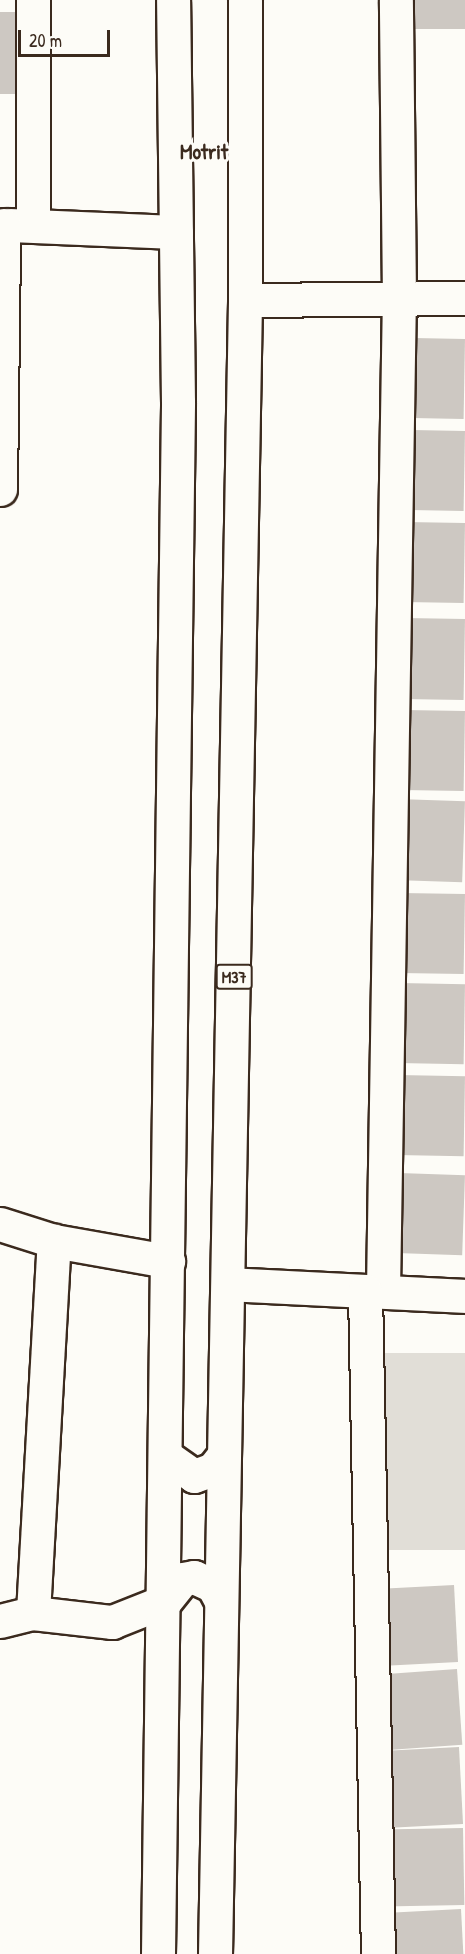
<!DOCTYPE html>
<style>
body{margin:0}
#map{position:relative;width:465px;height:1954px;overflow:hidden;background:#fdfcf7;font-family:"Patrick Hand",sans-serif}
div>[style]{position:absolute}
.green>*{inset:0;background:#e1ded7;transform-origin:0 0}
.building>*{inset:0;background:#cdc8c2;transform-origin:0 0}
.roads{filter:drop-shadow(2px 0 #3b2a1e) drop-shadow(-2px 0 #3b2a1e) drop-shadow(0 2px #3b2a1e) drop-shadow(0 -2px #3b2a1e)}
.minor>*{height:33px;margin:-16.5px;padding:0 16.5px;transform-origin:16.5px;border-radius:16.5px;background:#fdfcf7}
.trunk>*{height:33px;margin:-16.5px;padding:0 16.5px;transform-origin:16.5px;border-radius:16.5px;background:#fdfcf7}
span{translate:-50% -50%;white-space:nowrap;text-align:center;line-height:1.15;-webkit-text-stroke:6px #fdfcf7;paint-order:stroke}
.shield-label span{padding:2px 4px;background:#fdfcf7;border:2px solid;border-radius:4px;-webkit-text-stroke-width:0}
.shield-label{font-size:16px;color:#3b2a1e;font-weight:700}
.quarter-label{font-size:21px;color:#3b2a1e;font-weight:700}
.scale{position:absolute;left:18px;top:30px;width:92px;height:27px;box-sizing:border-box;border:3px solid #3b2a1e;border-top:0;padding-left:8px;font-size:18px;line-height:21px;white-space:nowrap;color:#3b2a1e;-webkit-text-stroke:4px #fdfcf7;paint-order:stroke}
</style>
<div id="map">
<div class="green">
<i style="left:378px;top:1353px;width:87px;height:197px"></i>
</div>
<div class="building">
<i style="left:410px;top:0;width:55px;height:29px"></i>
<i style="left:0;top:12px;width:15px;height:82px"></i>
<i style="left:414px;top:338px;width:51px;height:80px;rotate:1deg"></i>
<i style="left:412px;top:430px;width:53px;height:80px;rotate:1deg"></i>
<i style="left:406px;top:522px;width:59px;height:80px;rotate:1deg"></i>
<i style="left:405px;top:618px;width:60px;height:81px;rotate:1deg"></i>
<i style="left:404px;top:710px;width:61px;height:80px;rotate:1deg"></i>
<i style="left:397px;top:799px;width:68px;height:81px;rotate:2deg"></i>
<i style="left:401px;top:893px;width:64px;height:80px;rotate:1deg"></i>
<i style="left:399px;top:983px;width:66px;height:80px;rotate:1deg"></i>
<i style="left:398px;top:1075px;width:67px;height:80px;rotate:1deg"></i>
<i style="left:399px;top:1173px;width:66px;height:80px;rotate:2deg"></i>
<i style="left:454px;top:1585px;width:77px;height:82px;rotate:87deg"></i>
<i style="left:457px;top:1669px;width:76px;height:81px;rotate:86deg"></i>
<i style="left:459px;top:1747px;width:77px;height:82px;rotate:87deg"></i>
<i style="left:463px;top:1828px;width:77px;height:81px;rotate:89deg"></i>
<i style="left:461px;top:1909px;width:45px;height:81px;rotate:87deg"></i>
</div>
<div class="roads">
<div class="minor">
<i style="left:10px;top:225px;width:166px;rotate:2.4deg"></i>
<i style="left:33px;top:225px;width:225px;rotate:-90deg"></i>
<i style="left:245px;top:300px;width:220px;rotate:-0.5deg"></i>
<i style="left:0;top:489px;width:264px;rotate:-89.3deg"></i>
<i style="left:0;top:1224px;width:57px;rotate:17.5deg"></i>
<i style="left:54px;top:1241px;width:116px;rotate:10deg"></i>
<i style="left:228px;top:1284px;width:237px;rotate:2.9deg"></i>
<i style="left:383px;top:1290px;width:992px;rotate:-89.08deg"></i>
<i style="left:399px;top:298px;width:298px;rotate:-90.6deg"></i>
<i style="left:365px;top:1291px;width:663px;rotate:88.88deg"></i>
<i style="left:33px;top:1613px;width:373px;rotate:-86.8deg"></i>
<i style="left:0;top:1621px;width:34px;rotate:-14deg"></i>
<i style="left:33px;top:1613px;width:80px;rotate:6.5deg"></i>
<i style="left:112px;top:1622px;width:57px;rotate:-21.6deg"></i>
</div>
<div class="trunk">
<i style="left:167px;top:1457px;width:33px;rotate:35deg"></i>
<i style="left:194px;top:1476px;width:20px;rotate:-20deg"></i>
<i style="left:213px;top:1469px;width:16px;rotate:-52deg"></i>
<i style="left:165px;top:1601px;width:28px;rotate:-51deg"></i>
<i style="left:183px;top:1579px;width:11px;rotate:-10deg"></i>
<i style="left:194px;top:1577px;width:21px;rotate:25deg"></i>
<i style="left:213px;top:1586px;width:17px;rotate:62deg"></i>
<i style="left:158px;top:1954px;width:1552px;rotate:-89.26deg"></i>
<i style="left:178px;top:402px;width:402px;rotate:-90.7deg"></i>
<i style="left:215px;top:1954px;width:1654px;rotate:-88.96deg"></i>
<i style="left:245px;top:300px;width:300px;rotate:-90deg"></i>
</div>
</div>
<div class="shield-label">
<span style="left:234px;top:977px">M37</span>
</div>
<div class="quarter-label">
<span style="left:204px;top:152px">Motrit</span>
</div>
<div class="scale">20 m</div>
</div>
